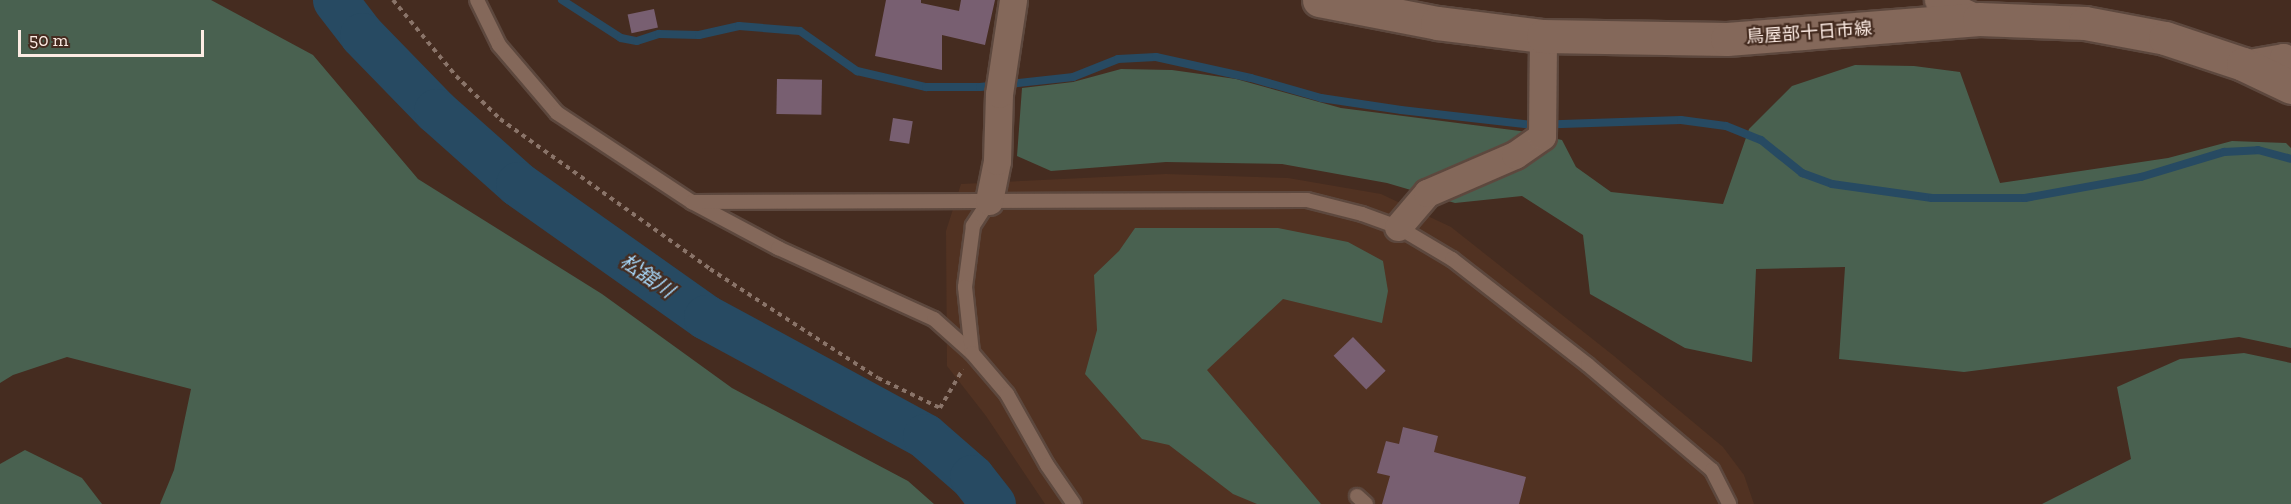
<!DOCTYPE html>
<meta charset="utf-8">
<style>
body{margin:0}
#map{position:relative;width:2291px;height:504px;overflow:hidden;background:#452c20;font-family:"Zilla Slab","Noto Sans JP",serif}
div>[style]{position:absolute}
.built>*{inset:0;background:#513222}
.green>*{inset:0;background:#496150}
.stream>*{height:8px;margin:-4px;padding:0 4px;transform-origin:4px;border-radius:4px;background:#274a62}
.river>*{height:45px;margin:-22.5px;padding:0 22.5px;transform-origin:22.5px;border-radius:22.5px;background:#274a62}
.building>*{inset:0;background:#785f71;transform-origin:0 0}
.path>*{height:4px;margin-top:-2px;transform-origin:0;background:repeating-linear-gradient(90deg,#8a7469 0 4.5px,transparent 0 9px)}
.roads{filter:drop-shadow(2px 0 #5d483e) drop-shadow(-2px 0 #5d483e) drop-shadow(0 2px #5d483e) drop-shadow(0 -2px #5d483e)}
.lane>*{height:14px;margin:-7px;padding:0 7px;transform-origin:7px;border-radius:7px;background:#84685a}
.street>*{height:27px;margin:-13.5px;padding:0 13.5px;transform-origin:13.5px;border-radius:13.5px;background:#84685a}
.secondary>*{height:33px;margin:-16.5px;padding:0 16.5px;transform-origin:16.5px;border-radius:16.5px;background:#84685a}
span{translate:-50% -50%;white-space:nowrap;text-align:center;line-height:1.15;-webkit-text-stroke:4.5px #452c20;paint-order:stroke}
.street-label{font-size:18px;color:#fdece4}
.water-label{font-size:20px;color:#a8d9fb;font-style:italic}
.scale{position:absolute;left:18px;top:30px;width:186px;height:27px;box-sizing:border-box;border:3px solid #fdece4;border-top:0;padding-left:8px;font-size:18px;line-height:21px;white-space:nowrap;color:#fdece4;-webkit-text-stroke:4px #452c20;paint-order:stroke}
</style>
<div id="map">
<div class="built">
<i style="clip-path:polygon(1166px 174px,1288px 178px,1381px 194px,1451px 227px,1614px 356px,1723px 447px,1744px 475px,1754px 504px,1045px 504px,986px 416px,947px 366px,946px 231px,961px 184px)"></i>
</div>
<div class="green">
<i style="clip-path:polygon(0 0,211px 0,313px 55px,418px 179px,602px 294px,732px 388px,908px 481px,934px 504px,160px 504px,174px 470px,191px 389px,67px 357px,13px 375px,0 383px)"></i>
<i style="clip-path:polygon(1855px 65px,1914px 66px,1960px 72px,2000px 183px,2168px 158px,2232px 141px,2286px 143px,2291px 148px,2291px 348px,2239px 337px,1964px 372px,1839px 359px,1845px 267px,1756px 269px,1752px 362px,1685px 348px,1590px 294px,1583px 235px,1522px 196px,1455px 203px,1387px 183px,1282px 164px,1166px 162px,1051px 171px,1017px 156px,1022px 88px,1073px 82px,1121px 69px,1172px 70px,1236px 79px,1341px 108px,1520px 131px,1562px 140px,1576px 167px,1611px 192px,1723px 204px,1749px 129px,1792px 86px)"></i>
<i style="clip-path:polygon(1135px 228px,1278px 228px,1348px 242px,1383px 261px,1388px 291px,1382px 323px,1283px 299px,1207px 370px,1321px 504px,1257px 504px,1233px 494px,1169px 445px,1142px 439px,1085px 374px,1097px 330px,1094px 275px,1119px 251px)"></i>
<i style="clip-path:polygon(2244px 353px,2291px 363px,2291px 504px,2042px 504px,2131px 459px,2117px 387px,2180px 359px)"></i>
<i style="clip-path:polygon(25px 450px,82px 478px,102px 504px,0 504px,0 464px)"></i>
</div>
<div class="stream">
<i style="left:562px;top:0;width:70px;rotate:32.8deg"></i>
<i style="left:621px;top:38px;width:16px;rotate:11deg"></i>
<i style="left:637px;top:41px;width:23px;rotate:-18deg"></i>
<i style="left:659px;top:34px;width:40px;rotate:1.4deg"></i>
<i style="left:699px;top:35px;width:41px;rotate:-12.7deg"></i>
<i style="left:739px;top:26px;width:61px;rotate:4.7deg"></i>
<i style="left:800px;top:31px;width:70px;rotate:35.1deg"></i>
<i style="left:857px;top:71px;width:71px;rotate:13.1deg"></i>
<i style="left:926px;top:87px;width:54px"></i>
<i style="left:980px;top:87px;width:94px;rotate:-6.1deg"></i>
<i style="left:1073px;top:77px;width:48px;rotate:-21.8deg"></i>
<i style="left:1118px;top:59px;width:38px;rotate:-3deg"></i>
<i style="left:1156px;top:57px;width:97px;rotate:12.5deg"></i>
<i style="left:1251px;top:78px;width:73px;rotate:15.9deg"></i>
<i style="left:1321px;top:98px;width:81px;rotate:8.5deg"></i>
<i style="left:1401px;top:110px;width:132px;rotate:6.5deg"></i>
<i style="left:1532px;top:125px;width:149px;rotate:-1.9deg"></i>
<i style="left:1681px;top:120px;width:45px;rotate:7.6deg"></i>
<i style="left:1726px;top:126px;width:38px;rotate:22deg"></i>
<i style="left:1761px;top:140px;width:53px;rotate:38.8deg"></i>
<i style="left:1802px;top:173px;width:32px;rotate:20deg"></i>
<i style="left:1832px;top:184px;width:101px;rotate:8deg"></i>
<i style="left:1932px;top:198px;width:93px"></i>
<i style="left:2025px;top:198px;width:118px;rotate:-10.3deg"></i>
<i style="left:2141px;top:177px;width:87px;rotate:-16.8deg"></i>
<i style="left:2224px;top:152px;width:34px;rotate:-3deg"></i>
<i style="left:2258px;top:150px;width:34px;rotate:15deg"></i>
<i style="left:339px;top:6px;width:8px;rotate:-50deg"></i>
</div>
<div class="river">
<i style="left:335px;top:0;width:44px;rotate:52.4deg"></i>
<i style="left:362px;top:35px;width:106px;rotate:45.8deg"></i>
<i style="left:436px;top:111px;width:110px;rotate:41.7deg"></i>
<i style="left:518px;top:184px;width:230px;rotate:35.3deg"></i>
<i style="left:706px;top:317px;width:249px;rotate:28.5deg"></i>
<i style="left:925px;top:436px;width:62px;rotate:41.1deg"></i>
<i style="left:972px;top:477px;width:34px;rotate:52deg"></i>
</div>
<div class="building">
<i style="clip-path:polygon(886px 0,921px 0,921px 3px,959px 11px,961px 0,995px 0,985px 45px,942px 35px,942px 70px,875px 56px)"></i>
<i style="left:654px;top:9px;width:19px;height:27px;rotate:78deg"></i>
<i style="left:777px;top:79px;width:45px;height:35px;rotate:1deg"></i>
<i style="left:893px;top:118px;width:20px;height:23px;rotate:9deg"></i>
<i style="left:1353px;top:337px;width:47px;height:27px;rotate:46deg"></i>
<i style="clip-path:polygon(1403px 427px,1438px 436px,1434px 452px,1526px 477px,1519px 504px,1382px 504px,1390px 476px,1377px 473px,1386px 441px,1399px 444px)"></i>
</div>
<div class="path">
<i style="left:393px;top:0;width:99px;rotate:50.3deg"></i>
<i style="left:456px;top:76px;width:62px;rotate:44.3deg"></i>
<i style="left:500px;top:119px;width:258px;rotate:35.5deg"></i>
<i style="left:710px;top:269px;width:200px;rotate:33deg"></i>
<i style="left:878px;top:378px;width:69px;rotate:25.8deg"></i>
<i style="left:940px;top:408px;width:45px;rotate:-59.5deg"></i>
</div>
<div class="roads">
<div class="lane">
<i style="left:477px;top:0;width:50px;rotate:63.9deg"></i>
<i style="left:499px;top:45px;width:89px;rotate:49.5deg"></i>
<i style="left:557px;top:113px;width:162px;rotate:33.4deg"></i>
<i style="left:692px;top:202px;width:98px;rotate:28.1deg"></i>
<i style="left:778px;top:248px;width:171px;rotate:24.5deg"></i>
<i style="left:934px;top:319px;width:51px;rotate:41.8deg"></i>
<i style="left:989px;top:201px;width:30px;rotate:123deg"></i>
<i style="left:973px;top:226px;width:62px;rotate:97.5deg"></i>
<i style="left:965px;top:287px;width:66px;rotate:83.9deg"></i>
<i style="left:972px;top:353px;width:54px;rotate:49.5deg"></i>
<i style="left:1007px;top:394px;width:81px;rotate:60.6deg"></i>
<i style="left:1047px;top:465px;width:47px;rotate:55.3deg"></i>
<i style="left:692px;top:202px;width:615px;rotate:-0.19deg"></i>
<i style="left:1307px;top:200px;width:57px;rotate:14.3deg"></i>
<i style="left:1362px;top:214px;width:38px;rotate:20deg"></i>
<i style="left:1398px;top:227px;width:63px;rotate:30.7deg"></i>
<i style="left:1452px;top:259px;width:172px;rotate:37.9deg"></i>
<i style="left:1588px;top:365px;width:162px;rotate:40.3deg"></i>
<i style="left:1712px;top:470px;width:38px;rotate:63deg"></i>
<i style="left:1357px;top:496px;width:12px;rotate:42deg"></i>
</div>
<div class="street">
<i style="left:1938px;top:0;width:45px;rotate:24.9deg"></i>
<i style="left:2243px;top:64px;width:41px;rotate:-9.9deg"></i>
<i style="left:2283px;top:57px;width:9px;rotate:21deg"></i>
<i style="left:989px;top:201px;width:41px;rotate:-78.7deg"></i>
<i style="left:997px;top:161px;width:67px;rotate:-88.3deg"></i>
<i style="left:999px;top:94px;width:95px;rotate:-81.5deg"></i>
<i style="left:1398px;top:227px;width:45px;rotate:-49.5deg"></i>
<i style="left:1427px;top:193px;width:96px;rotate:-23.4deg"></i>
<i style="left:1515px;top:155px;width:33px;rotate:-35deg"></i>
<i style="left:1542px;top:136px;width:100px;rotate:-89.4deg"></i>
</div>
<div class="secondary">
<i style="left:1319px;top:0;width:120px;rotate:11deg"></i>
<i style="left:1437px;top:23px;width:107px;rotate:7deg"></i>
<i style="left:1543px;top:36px;width:184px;rotate:0.9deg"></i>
<i style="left:1727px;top:39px;width:253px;rotate:-4.5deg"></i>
<i style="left:1979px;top:19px;width:106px;rotate:2.2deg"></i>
<i style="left:2085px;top:23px;width:81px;rotate:10.6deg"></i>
<i style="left:2165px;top:38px;width:82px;rotate:18.4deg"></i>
<i style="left:2243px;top:64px;width:53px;rotate:25.6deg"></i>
</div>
</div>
<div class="street-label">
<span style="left:1809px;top:33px;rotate:-4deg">鳥屋部十日市線</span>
</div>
<div class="water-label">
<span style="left:647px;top:276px;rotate:35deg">松舘川</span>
</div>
<div class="scale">50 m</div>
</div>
